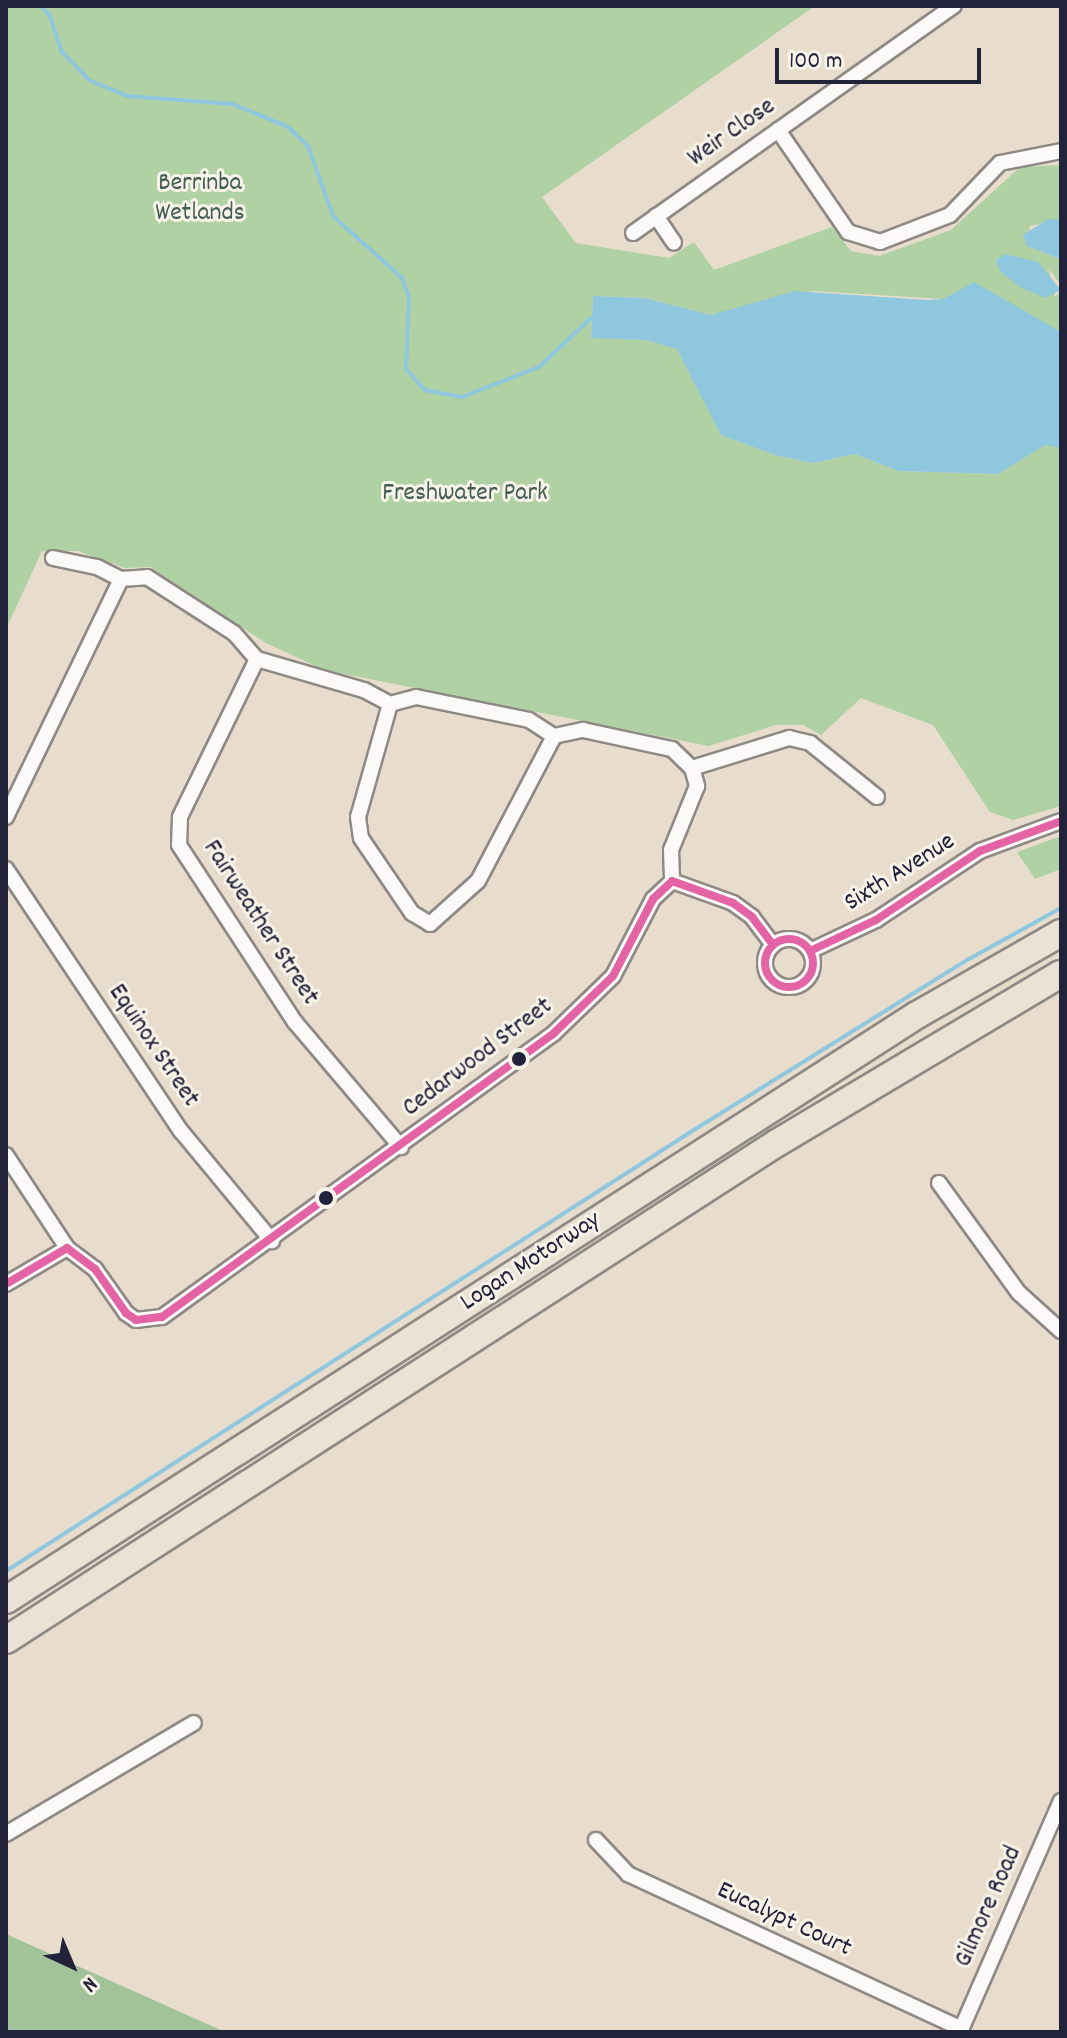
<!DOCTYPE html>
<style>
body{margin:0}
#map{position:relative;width:1067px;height:2038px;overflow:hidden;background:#e8ddcd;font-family:Dekko,sans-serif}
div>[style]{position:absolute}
.green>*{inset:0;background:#afd1a4}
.forest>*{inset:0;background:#a2c29a}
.water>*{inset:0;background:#8ec7de}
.stream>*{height:4px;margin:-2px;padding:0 2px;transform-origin:2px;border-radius:2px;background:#8ec7de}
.roads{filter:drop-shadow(2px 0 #8e8984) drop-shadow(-2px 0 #8e8984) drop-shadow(0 2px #8e8984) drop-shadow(0 -2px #8e8984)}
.street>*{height:14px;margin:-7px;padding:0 7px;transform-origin:7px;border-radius:7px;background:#fcfaf8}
.street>.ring{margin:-7px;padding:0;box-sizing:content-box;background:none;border:14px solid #fcfaf8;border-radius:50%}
.highway>*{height:26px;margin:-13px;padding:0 13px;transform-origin:13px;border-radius:13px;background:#ebe2d6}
.bus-1>*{height:8px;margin:-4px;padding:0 4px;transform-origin:4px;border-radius:4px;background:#e463a4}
.bus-1>.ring{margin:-4px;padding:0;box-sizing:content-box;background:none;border:8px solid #e463a4;border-radius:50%}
.dots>*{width:22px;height:22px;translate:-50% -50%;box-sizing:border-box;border:4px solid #f7f3e8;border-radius:50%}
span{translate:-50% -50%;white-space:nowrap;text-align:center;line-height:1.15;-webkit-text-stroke:6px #f7f3e8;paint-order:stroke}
.street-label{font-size:26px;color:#22223b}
.park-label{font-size:26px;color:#435c54}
.frame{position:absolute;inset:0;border:8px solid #22223b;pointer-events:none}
.north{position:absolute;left:32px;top:1926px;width:80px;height:80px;-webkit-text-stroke:6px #f7f3e8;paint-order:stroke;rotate:136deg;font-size:22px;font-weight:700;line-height:32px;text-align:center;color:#22223b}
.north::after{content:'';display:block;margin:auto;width:28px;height:36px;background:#22223b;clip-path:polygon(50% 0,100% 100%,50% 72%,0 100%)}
.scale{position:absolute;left:775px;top:48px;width:206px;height:36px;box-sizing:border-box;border:4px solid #22223b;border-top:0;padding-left:10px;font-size:24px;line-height:28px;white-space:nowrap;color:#22223b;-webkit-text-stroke:6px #f7f3e8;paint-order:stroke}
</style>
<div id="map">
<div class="green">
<i style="clip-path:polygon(6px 6px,815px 6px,542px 197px,576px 243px,669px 258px,694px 242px,714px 270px,832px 227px,851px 251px,879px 256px,951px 230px,1020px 167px,1061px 165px,1061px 220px,1030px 226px,1027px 246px,1061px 259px,1061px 285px,1049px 269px,1055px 297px,1061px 290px,1061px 332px,943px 299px,811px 291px,711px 315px,645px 298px,593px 296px,591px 337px,646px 340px,678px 348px,721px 435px,775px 455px,813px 463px,855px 454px,898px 471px,998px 474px,1045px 444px,1061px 448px,1061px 806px,1013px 820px,990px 812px,933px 725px,861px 698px,821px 735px,803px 725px,776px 725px,709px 746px,324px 670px,266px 643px,150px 567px,125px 568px,78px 551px,42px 551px,6px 629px)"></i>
<i style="clip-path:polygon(1061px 836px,1061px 869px,1035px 879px,1017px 852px)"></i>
</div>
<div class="forest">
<i style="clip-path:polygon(6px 1934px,225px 2032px,6px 2032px)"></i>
</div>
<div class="water">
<i style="clip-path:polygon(1048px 219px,1061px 220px,1061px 259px,1027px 246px,1023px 235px)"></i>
<i style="clip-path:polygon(1004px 254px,1038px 262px,1061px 290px,1045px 298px,1020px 287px,1000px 271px,996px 261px)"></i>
<i style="clip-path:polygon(974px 282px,1061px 332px,1061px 448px,1045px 445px,998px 474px,898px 471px,855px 454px,813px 463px,775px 455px,721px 435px,677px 349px,646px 340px,591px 338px,593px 296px,645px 298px,711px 315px,795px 291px,927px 300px,943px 299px)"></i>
</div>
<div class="stream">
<i style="left:41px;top:6px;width:13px;rotate:48deg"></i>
<i style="left:50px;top:16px;width:38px;rotate:72deg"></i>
<i style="left:62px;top:52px;width:39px;rotate:46deg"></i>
<i style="left:89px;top:80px;width:41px;rotate:22.8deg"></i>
<i style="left:127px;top:96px;width:106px;rotate:4.3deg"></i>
<i style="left:233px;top:104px;width:60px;rotate:22.7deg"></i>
<i style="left:288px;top:127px;width:28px;rotate:44deg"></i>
<i style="left:308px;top:146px;width:74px;rotate:70.3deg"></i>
<i style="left:333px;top:216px;width:93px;rotate:41.9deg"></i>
<i style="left:402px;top:278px;width:20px;rotate:70deg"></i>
<i style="left:409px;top:297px;width:72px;rotate:92.4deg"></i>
<i style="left:406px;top:369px;width:28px;rotate:48deg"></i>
<i style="left:425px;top:390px;width:38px;rotate:11deg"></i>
<i style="left:462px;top:397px;width:83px;rotate:-21.3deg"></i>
<i style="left:539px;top:367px;width:71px;rotate:-43.3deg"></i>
<i style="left:6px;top:1571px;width:811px;rotate:-32.67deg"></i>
<i style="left:689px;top:1133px;width:330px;rotate:-31.9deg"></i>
<i style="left:969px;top:959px;width:105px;rotate:-29deg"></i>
</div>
<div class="roads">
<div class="street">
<i style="left:778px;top:130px;width:124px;rotate:55.5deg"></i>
<i style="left:848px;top:232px;width:34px;rotate:17deg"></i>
<i style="left:880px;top:242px;width:75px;rotate:-21.1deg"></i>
<i style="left:950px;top:215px;width:72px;rotate:-46.1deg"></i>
<i style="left:1000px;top:163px;width:62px;rotate:-11.1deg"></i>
<i style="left:656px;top:216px;width:32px;rotate:56deg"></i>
<i style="left:633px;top:233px;width:393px;rotate:-35.3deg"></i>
<i style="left:53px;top:558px;width:45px;rotate:11.6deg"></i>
<i style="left:97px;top:567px;width:27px;rotate:27deg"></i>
<i style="left:121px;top:579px;width:26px;rotate:-4deg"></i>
<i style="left:147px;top:577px;width:103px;rotate:32.8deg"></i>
<i style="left:234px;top:633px;width:35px;rotate:49deg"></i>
<i style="left:257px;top:659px;width:111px;rotate:16.2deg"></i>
<i style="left:364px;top:690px;width:30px;rotate:28deg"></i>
<i style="left:390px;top:704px;width:27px;rotate:-15deg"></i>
<i style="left:416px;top:697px;width:115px;rotate:11.5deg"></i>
<i style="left:529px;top:720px;width:30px;rotate:33deg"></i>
<i style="left:554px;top:736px;width:30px;rotate:-12deg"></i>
<i style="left:583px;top:730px;width:91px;rotate:12.1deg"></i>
<i style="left:672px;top:749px;width:28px;rotate:44deg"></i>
<i style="left:692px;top:768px;width:19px;rotate:74deg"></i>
<i style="left:697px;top:786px;width:69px;rotate:112.1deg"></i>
<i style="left:671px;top:850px;width:31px;rotate:88deg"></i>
<i style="left:257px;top:659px;width:176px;rotate:116deg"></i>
<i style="left:180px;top:817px;width:28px;rotate:92deg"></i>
<i style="left:179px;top:845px;width:212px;rotate:56.8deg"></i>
<i style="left:295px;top:1022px;width:164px;rotate:49.7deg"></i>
<i style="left:390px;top:704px;width:117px;rotate:105.8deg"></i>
<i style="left:358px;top:817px;width:21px;rotate:82deg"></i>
<i style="left:361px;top:838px;width:91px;rotate:55.8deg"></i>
<i style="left:412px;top:913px;width:21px;rotate:31deg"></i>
<i style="left:430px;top:924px;width:64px;rotate:-41.9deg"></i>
<i style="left:478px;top:881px;width:164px;rotate:-62.3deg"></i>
<i style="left:692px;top:768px;width:102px;rotate:-17.2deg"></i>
<i style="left:789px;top:738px;width:22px;rotate:13deg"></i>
<i style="left:810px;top:743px;width:86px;rotate:38.9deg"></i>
<i style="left:6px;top:817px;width:264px;rotate:-64.2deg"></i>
<i style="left:6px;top:869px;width:315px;rotate:56.3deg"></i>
<i style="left:181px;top:1131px;width:143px;rotate:50.4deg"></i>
<i style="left:672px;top:881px;width:65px;rotate:19.8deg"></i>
<i style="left:733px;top:903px;width:24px;rotate:36deg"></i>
<i style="left:752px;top:917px;width:35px;rotate:53deg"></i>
<i class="ring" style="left:765px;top:939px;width:34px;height:34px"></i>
<i style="left:810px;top:951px;width:73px;rotate:-25.2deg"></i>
<i style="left:876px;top:920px;width:125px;rotate:-33.6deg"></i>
<i style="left:980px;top:851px;width:86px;rotate:-20.3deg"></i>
<i style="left:6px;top:1155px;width:111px;rotate:56.7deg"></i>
<i style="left:67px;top:1248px;width:35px;rotate:37deg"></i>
<i style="left:95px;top:1269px;width:54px;rotate:54.8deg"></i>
<i style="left:126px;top:1313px;width:12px;rotate:35deg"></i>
<i style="left:136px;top:1320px;width:26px;rotate:-7deg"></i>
<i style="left:162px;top:1317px;width:483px;rotate:-35.9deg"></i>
<i style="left:553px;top:1034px;width:83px;rotate:-44deg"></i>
<i style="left:613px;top:976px;width:87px;rotate:-62.5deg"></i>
<i style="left:653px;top:899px;width:26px;rotate:-43deg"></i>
<i style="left:939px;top:1183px;width:136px;rotate:54deg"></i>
<i style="left:1019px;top:1293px;width:57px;rotate:42.1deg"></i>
<i style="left:6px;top:1284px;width:71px;rotate:-30.5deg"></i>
<i style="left:6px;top:1834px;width:218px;rotate:-30.6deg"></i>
<i style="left:596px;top:1840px;width:47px;rotate:46.7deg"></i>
<i style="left:628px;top:1874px;width:368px;rotate:24.9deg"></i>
<i style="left:960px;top:2032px;width:252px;rotate:-66.4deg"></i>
</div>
<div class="highway">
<i style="left:6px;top:1600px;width:1083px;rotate:-32.71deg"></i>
<i style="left:917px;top:1015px;width:166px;rotate:-29.7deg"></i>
<i style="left:6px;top:1640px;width:917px;rotate:-32.81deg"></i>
<i style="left:777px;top:1143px;width:330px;rotate:-30.8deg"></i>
</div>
</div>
<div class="bus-1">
<i style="left:672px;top:881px;width:65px;rotate:19.8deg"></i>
<i style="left:733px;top:903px;width:24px;rotate:36deg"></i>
<i style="left:752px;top:917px;width:35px;rotate:53deg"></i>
<i class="ring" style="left:765px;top:939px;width:40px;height:40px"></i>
<i style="left:810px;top:951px;width:73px;rotate:-25.2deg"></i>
<i style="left:876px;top:920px;width:125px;rotate:-33.6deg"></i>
<i style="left:980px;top:851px;width:86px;rotate:-20.3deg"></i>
<i style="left:67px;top:1248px;width:35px;rotate:37deg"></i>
<i style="left:95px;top:1269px;width:54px;rotate:54.8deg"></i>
<i style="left:126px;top:1313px;width:12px;rotate:35deg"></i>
<i style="left:136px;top:1320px;width:26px;rotate:-7deg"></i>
<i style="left:162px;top:1317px;width:483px;rotate:-35.9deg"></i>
<i style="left:553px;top:1034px;width:83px;rotate:-44deg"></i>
<i style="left:613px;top:976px;width:87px;rotate:-62.5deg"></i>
<i style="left:653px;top:899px;width:26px;rotate:-43deg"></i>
<i style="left:6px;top:1284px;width:71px;rotate:-30.5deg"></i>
</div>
<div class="dots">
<i style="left:519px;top:1059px;background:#22223b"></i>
<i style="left:326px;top:1198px;background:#22223b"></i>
</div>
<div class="street-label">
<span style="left:732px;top:133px;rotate:-35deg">Weir Close</span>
<span style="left:900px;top:873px;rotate:-32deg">Sixth Avenue</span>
<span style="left:260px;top:923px;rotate:57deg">Fairweather Street</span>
<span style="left:153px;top:1046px;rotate:56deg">Equinox Street</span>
<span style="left:478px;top:1058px;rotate:-37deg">Cedarwood Street</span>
<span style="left:531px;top:1262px;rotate:-33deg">Logan Motorway</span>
<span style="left:989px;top:1907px;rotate:-66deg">Gilmore Road</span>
<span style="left:784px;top:1920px;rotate:25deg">Eucalypt Court</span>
</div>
<div class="park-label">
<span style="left:200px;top:199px">Berrinba<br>Wetlands</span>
<span style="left:465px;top:494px">Freshwater Park</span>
</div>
<div class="frame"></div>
<div class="north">N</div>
<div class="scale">100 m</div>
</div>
